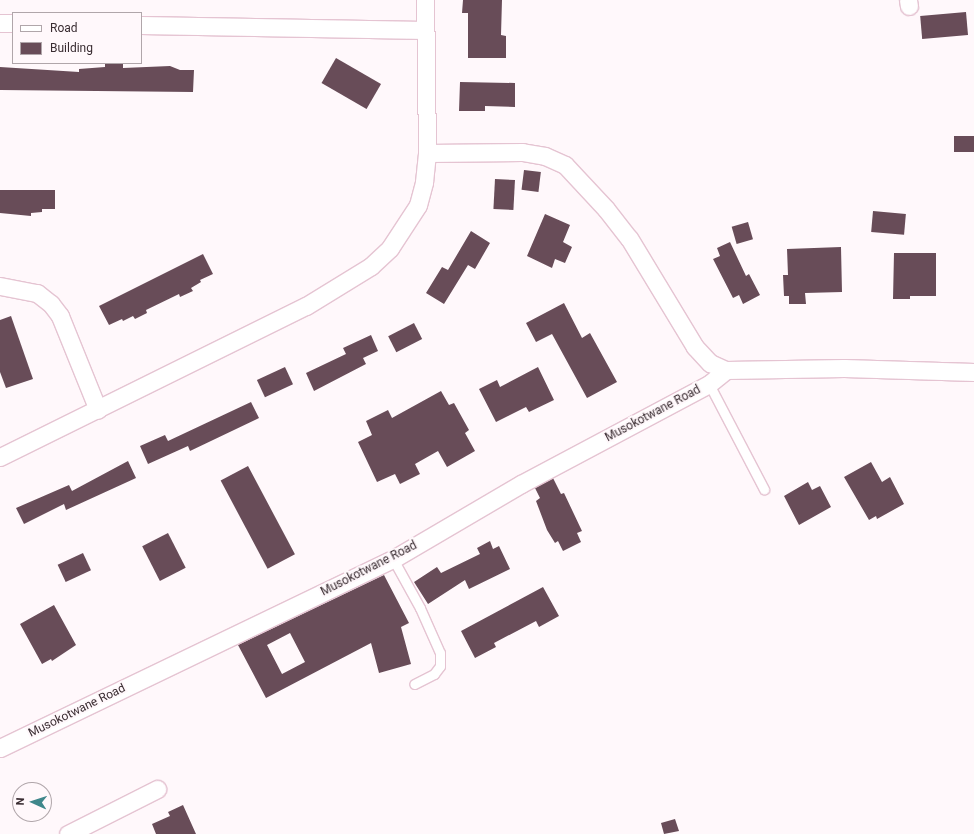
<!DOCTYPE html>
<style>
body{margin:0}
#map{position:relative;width:974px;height:834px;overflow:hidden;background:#fff8fb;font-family:Roboto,sans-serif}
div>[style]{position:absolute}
.building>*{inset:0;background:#684c58;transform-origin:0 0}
.roads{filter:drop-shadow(1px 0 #e5c4d2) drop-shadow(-1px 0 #e5c4d2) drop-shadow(0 1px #e5c4d2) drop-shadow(0 -1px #e5c4d2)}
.service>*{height:9px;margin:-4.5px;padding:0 4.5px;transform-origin:4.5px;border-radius:4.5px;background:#fff}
.minor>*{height:17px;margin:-8.5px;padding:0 8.5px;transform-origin:8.5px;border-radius:8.5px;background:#fff}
span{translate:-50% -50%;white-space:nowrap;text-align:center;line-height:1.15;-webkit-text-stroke:4px #fff8fb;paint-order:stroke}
.street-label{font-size:12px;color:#392c31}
.legend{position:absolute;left:12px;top:12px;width:130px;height:52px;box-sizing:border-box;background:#fff8fb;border:1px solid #b0a6aa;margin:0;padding:5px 7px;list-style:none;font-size:12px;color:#392c31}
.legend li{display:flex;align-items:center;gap:8px;height:20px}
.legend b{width:20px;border:1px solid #b0a6aa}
.north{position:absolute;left:12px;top:782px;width:40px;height:40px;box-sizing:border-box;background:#fff8fb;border:1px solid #b0a6aa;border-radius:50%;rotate:273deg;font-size:11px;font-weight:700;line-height:16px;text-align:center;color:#392c31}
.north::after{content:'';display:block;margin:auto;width:14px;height:18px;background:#3f878b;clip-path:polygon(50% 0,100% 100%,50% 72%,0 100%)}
</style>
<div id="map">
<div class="building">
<i style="clip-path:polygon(463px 0,502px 0,501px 35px,506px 36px,506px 58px,468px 58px,468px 13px,462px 13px)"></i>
<i style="left:966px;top:12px;width:23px;height:46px;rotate:85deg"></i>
<i style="left:336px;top:58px;width:52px;height:29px;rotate:30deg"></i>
<i style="clip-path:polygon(105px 64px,123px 64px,123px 68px,170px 66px,180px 70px,194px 70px,193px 92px,0 90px,0 67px,79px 72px,79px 69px,105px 67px)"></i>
<i style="clip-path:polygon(460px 82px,515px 83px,515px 107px,485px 106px,485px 111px,459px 111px)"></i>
<i style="left:974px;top:136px;width:16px;height:20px;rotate:90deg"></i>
<i style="left:524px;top:170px;width:17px;height:20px;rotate:7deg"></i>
<i style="left:495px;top:179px;width:20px;height:30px;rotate:3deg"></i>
<i style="clip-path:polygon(0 190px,55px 190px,55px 209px,42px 209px,42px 212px,31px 213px,31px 216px,0 213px)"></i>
<i style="left:873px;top:211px;width:33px;height:21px;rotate:5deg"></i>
<i style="clip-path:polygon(545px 214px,570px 225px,563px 242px,572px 247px,565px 263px,555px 259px,552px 268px,527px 256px)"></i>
<i style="left:748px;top:222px;width:18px;height:17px;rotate:74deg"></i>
<i style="clip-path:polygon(471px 231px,490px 243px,475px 269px,468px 265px,444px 304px,426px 293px,442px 267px,448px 270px)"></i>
<i style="clip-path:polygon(730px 242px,746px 276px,749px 274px,760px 295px,743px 304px,739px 295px,733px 298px,713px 259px,720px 256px,717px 248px)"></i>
<i style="clip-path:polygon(841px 247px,842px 292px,805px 293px,806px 304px,789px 304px,789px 296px,784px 296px,783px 275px,788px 275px,787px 249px)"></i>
<i style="clip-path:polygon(894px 253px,936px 253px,936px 296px,910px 296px,910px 299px,893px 299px)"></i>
<i style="clip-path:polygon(203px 254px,213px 274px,200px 280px,201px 282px,191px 288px,193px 291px,180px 297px,179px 294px,146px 310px,147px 313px,135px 319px,133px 316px,123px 321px,122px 319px,109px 325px,99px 306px)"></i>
<i style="clip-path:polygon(564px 303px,582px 338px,590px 333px,617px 382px,587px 398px,552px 334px,536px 342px,526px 323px)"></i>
<i style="clip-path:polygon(11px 316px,33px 379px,6px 388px,0 372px,0 320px)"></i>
<i style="left:414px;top:323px;width:18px;height:29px;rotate:63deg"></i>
<i style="clip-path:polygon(371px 335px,378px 351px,363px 358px,366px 364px,314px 391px,306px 373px,346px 354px,343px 348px)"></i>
<i style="left:285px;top:367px;width:19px;height:31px;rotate:65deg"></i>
<i style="clip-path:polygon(538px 367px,554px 400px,529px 412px,526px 407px,496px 422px,479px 389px,497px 380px,500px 387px)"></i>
<i style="clip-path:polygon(441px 391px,449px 405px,454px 403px,469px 430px,465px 433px,475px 451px,447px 467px,438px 451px,415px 464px,420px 474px,400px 484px,395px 474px,377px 482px,358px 442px,372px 435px,366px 421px,388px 410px,392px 418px)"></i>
<i style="clip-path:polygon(251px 402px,259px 418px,190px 451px,188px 446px,148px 464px,140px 446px,165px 435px,168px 441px)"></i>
<i style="clip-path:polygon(128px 461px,136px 478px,66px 510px,64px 504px,24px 524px,16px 508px,69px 485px,72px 491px)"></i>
<i style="clip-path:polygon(871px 462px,882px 482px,890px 477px,904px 504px,877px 519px,876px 516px,869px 520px,844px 477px)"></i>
<i style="left:248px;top:466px;width:100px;height:31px;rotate:62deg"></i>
<i style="clip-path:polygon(553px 478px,561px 494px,564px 493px,582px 531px,577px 533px,581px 542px,563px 551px,558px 541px,555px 543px,547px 530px,536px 501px,540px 498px,535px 488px)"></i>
<i style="clip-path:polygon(808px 482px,812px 490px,820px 486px,831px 507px,799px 525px,784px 496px)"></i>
<i style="left:168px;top:533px;width:39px;height:29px;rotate:63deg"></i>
<i style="clip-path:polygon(490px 541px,493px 549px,499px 546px,510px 569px,469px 589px,465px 580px,428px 604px,414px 582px,437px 567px,441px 573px,480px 554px,477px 548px)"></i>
<i style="left:83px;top:553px;width:19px;height:28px;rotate:65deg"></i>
<i style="clip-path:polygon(evenodd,384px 575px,409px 623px,401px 627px,411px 664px,379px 673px,371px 643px,266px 698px,238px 645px,384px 575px,290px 633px,305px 662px,282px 674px,267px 645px,290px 633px)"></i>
<i style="clip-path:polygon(543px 587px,559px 616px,539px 627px,536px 621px,494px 643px,496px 647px,475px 658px,461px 631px)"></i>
<i style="clip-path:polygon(54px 605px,76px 645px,52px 661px,51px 659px,42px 664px,20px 624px)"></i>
<i style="clip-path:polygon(183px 805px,196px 834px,156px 834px,152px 824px,170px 816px,168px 812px)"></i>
<i style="clip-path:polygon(675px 819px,679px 831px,664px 834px,661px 823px)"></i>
</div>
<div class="roads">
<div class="service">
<i style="left:709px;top:384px;width:119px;rotate:62.4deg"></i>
<i style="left:393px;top:559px;width:56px;rotate:61.1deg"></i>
<i style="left:420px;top:608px;width:49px;rotate:66deg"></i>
<i style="left:440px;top:653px;width:13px;rotate:90deg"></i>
<i style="left:440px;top:666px;width:10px;rotate:127deg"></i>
<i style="left:434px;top:674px;width:22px;rotate:153deg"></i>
</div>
<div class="minor">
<i style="left:908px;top:0;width:6px;rotate:81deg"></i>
<i style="left:0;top:23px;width:13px"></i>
<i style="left:141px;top:25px;width:284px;rotate:1deg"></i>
<i style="left:427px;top:153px;width:95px;rotate:-0.6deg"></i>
<i style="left:522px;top:152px;width:23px;rotate:10deg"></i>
<i style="left:545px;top:156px;width:22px;rotate:24deg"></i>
<i style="left:565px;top:165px;width:60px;rotate:47deg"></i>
<i style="left:606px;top:209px;width:37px;rotate:52deg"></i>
<i style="left:629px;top:238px;width:127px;rotate:58.8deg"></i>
<i style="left:695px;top:347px;width:22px;rotate:47deg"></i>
<i style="left:710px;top:363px;width:17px;rotate:24deg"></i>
<i style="left:726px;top:370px;width:118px;rotate:-1deg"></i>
<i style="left:844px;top:368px;width:130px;rotate:1.8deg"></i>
<i style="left:0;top:286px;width:38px;rotate:11deg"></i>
<i style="left:37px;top:293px;width:18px;rotate:38deg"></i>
<i style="left:51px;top:304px;width:15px;rotate:53deg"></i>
<i style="left:60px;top:316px;width:101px;rotate:68deg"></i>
<i style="left:0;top:457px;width:341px;rotate:-26.3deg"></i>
<i style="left:306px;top:306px;width:76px;rotate:-31.6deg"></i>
<i style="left:371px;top:266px;width:26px;rotate:-43deg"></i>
<i style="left:390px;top:248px;width:51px;rotate:-56.9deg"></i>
<i style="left:418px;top:205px;width:24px;rotate:-75deg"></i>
<i style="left:424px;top:182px;width:29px;rotate:-84deg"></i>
<i style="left:427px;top:153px;width:153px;rotate:-90.7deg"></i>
<i style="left:0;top:748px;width:436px;rotate:-25.7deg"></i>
<i style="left:393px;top:559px;width:148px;rotate:-30.4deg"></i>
<i style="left:521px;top:484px;width:213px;rotate:-28deg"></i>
<i style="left:709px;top:384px;width:22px;rotate:-39deg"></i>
<i style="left:68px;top:834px;width:100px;rotate:-26.8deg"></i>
</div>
</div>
<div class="street-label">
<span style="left:653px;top:414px;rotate:-28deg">Musokotwane Road</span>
<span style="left:369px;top:569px;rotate:-27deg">Musokotwane Road</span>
<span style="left:77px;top:711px;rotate:-26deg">Musokotwane Road</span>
</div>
<ul class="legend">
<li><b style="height:5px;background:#fff"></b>Road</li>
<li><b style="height:11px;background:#684c58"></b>Building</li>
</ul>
<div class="north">N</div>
</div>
